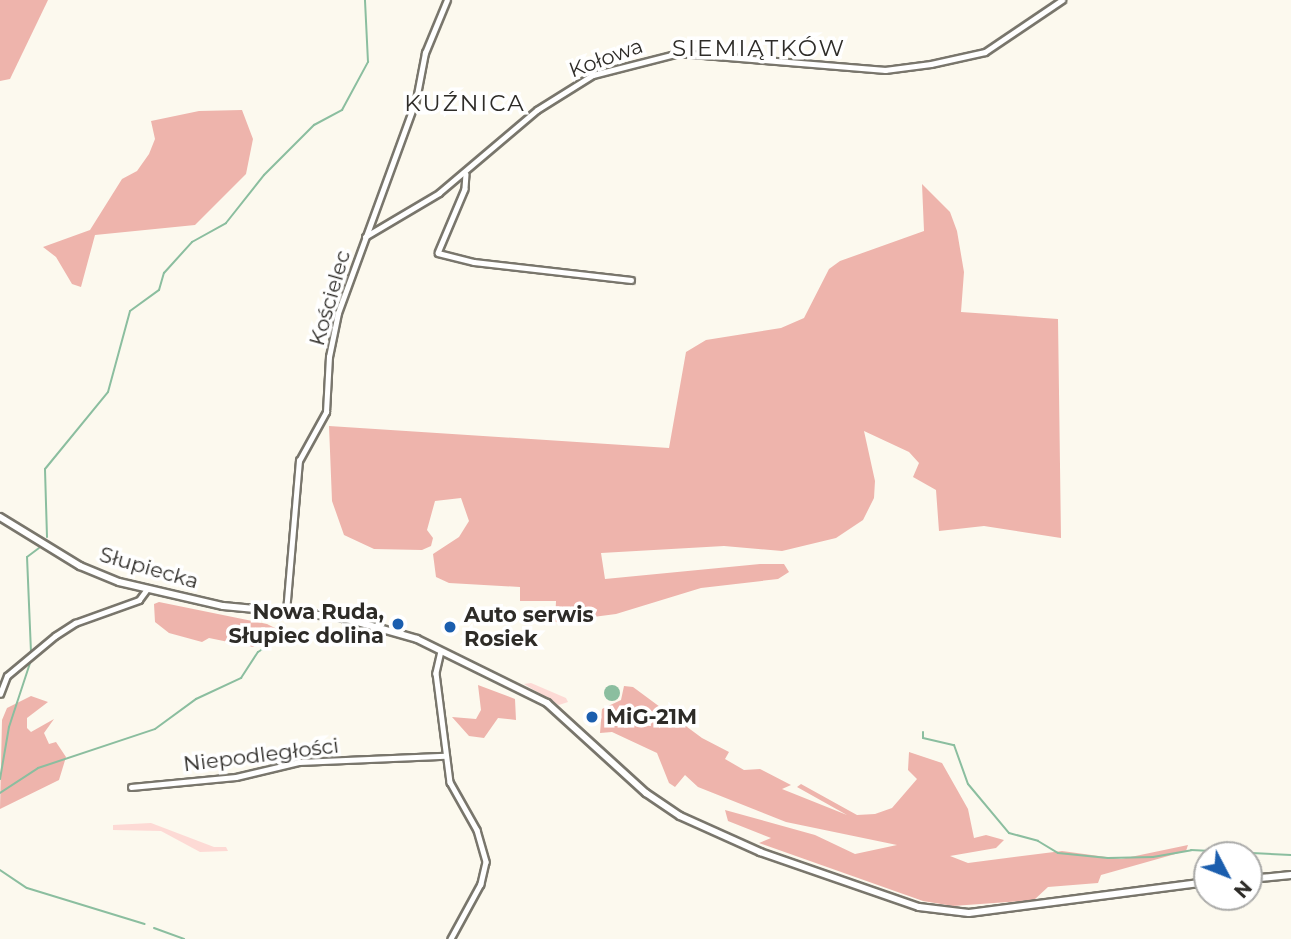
<!DOCTYPE html>
<meta charset="utf-8">
<style>
body{margin:0}
#map{position:relative;width:1291px;height:939px;overflow:hidden;background:#fcf9ee;font-family:Montserrat,sans-serif}
div>[style]{position:absolute}
.green>*{inset:0;background:#fddad5}
.forest>*{inset:0;background:#eeb4ac}
.water>*{inset:0;background:#8bbe9f}
.round{border-radius:50%}
.stream>*{height:2px;margin:-1px;padding:0 1px;transform-origin:1px;border-radius:1px;background:#8bbe9f}
.roads{filter:drop-shadow(2px 0 #79766c) drop-shadow(-2px 0 #79766c) drop-shadow(0 2px #79766c) drop-shadow(0 -2px #79766c)}
.street>*{height:4.5px;margin:-2.25px;padding:0 2.25px;transform-origin:2.25px;border-radius:2.25px;background:#fff}
.secondary>*{height:6px;margin:-3px;padding:0 3px;transform-origin:3px;border-radius:3px;background:#fff}
.dots>*{width:19px;height:19px;translate:-50% -50%;box-sizing:border-box;border:4px solid #fff;border-radius:50%}
span{translate:-50% -50%;white-space:nowrap;text-align:center;line-height:1.15;-webkit-text-stroke:7px #fff;paint-order:stroke}
.street-label{font-size:21px;color:#2e2c28}
.poi-label{font-size:21px;color:#2e2c28;font-weight:700}
.right{translate:-100% -50%;text-align:right}
.left{translate:0 -50%;text-align:left}
.neighbourhood-label{font-size:23px;color:#2e2c28;letter-spacing:2px}
.north{position:absolute;left:1193px;top:841px;width:70px;height:70px;box-sizing:border-box;background:#fff;border:2px solid #ababa9;border-radius:50%;rotate:132deg;font-size:19px;font-weight:700;line-height:28px;text-align:center;color:#2e2c28}
.north::after{content:'';display:block;margin:auto;width:24px;height:32px;background:#1b5eae;clip-path:polygon(50% 0,100% 100%,50% 72%,0 100%)}
</style>
<div id="map">
<div class="green">
<i style="clip-path:polygon(531px 683px,566px 698px,568px 702px,559px 705px,524px 684px)"></i>
<i style="clip-path:polygon(151px 823px,214px 847px,226px 847px,228px 851px,200px 852px,161px 831px,113px 830px,113px 825px)"></i>
</div>
<div class="forest">
<i style="clip-path:polygon(0 0,48px 0,10px 79px,0 81px)"></i>
<i style="clip-path:polygon(242px 110px,253px 139px,246px 174px,195px 225px,95px 235px,81px 287px,72px 284px,56px 257px,43px 247px,90px 230px,122px 179px,137px 171px,149px 154px,155px 139px,151px 121px,199px 111px)"></i>
<i style="clip-path:polygon(922px 184px,950px 212px,957px 231px,964px 272px,961px 312px,1058px 319px,1061px 538px,984px 526px,939px 531px,936px 490px,913px 477px,919px 463px,909px 452px,864px 431px,875px 481px,874px 498px,863px 520px,836px 538px,782px 551px,724px 546px,601px 553px,605px 579px,760px 564px,784px 564px,789px 572px,778px 579px,701px 588px,616px 614px,555px 622px,556px 601px,520px 601px,520px 587px,449px 583px,436px 577px,433px 554px,459px 537px,469px 521px,461px 498px,435px 501px,427px 530px,433px 538px,431px 546px,422px 550px,374px 549px,344px 535px,332px 501px,329px 426px,669px 448px,686px 352px,706px 340px,781px 328px,804px 318px,829px 269px,840px 261px,924px 231px)"></i>
<i style="clip-path:polygon(159px 602px,267px 624px,279px 630px,253px 647px,209px 638px,202px 642px,169px 633px,155px 622px,154px 604px)"></i>
<i style="clip-path:polygon(478px 685px,515px 699px,516px 720px,498px 718px,484px 738px,469px 736px,452px 717px,476px 719px,481px 710px)"></i>
<i style="clip-path:polygon(624px 686px,633px 687px,702px 738px,729px 752px,725px 759px,744px 770px,760px 769px,791px 785px,782px 789px,847px 815px,797px 787px,801px 784px,857px 815px,875px 814px,892px 808px,917px 779px,908px 770px,909px 752px,942px 763px,968px 809px,974px 838px,986px 835px,1004px 840px,996px 848px,950px 856px,968px 863px,1062px 851px,1121px 859px,1188px 845px,1186px 851px,1101px 875px,1098px 883px,1048px 887px,1034px 900px,953px 906px,923px 901px,759px 843px,771px 838px,728px 821px,725px 810px,815px 835px,855px 854px,897px 845px,786px 822px,698px 787px,685px 775px,675px 787px,669px 783px,657px 753px,612px 732px,600px 733px,602px 709px,621px 700px)"></i>
<i style="clip-path:polygon(31px 696px,48px 702px,27px 718px,27px 728px,31px 732px,54px 719px,44px 733px,49px 744px,56px 742px,66px 757px,59px 780px,0 809px,2px 720px,7px 708px)"></i>
</div>
<div class="water">
<i class="round" style="left:604px;top:685px;width:16px;height:16px"></i>
</div>
<div class="stream">
<i style="left:47px;top:537px;width:68px;rotate:-91.7deg"></i>
<i style="left:45px;top:469px;width:99px;rotate:-50.7deg"></i>
<i style="left:108px;top:392px;width:84px;rotate:-74.8deg"></i>
<i style="left:130px;top:311px;width:36px;rotate:-36deg"></i>
<i style="left:159px;top:290px;width:18px;rotate:-74deg"></i>
<i style="left:164px;top:273px;width:42px;rotate:-47.9deg"></i>
<i style="left:192px;top:242px;width:39px;rotate:-29deg"></i>
<i style="left:226px;top:223px;width:61px;rotate:-51.6deg"></i>
<i style="left:264px;top:175px;width:71px;rotate:-45deg"></i>
<i style="left:314px;top:125px;width:32px;rotate:-28deg"></i>
<i style="left:342px;top:110px;width:55px;rotate:-61.6deg"></i>
<i style="left:368px;top:62px;width:62px;rotate:-92.8deg"></i>
<i style="left:32px;top:651px;width:57px;rotate:-35.1deg"></i>
<i style="left:31px;top:652px;width:95px;rotate:-92.4deg"></i>
<i style="left:27px;top:557px;width:15px;rotate:-37deg"></i>
<i style="left:923px;top:732px;width:6px;rotate:90deg"></i>
<i style="left:923px;top:738px;width:32px;rotate:13deg"></i>
<i style="left:954px;top:745px;width:41px;rotate:70.3deg"></i>
<i style="left:968px;top:784px;width:64px;rotate:50.1deg"></i>
<i style="left:1009px;top:833px;width:30px;rotate:15deg"></i>
<i style="left:1038px;top:841px;width:23px;rotate:31deg"></i>
<i style="left:1058px;top:853px;width:50px;rotate:5.7deg"></i>
<i style="left:1108px;top:858px;width:45px;rotate:-1.3deg"></i>
<i style="left:1153px;top:857px;width:39px;rotate:-10deg"></i>
<i style="left:1191px;top:850px;width:100px;rotate:2.9deg"></i>
<i style="left:0;top:779px;width:53px;rotate:-80.2deg"></i>
<i style="left:9px;top:727px;width:71px;rotate:-71.8deg"></i>
<i style="left:0;top:793px;width:45px;rotate:-33.3deg"></i>
<i style="left:38px;top:768px;width:123px;rotate:-18.4deg"></i>
<i style="left:155px;top:729px;width:51px;rotate:-36.2deg"></i>
<i style="left:196px;top:699px;width:50px;rotate:-25deg"></i>
<i style="left:241px;top:678px;width:31px;rotate:-57deg"></i>
<i style="left:258px;top:652px;width:41px;rotate:-32.2deg"></i>
<i style="left:0;top:870px;width:32px;rotate:34deg"></i>
<i style="left:27px;top:888px;width:123px;rotate:17deg"></i>
<i style="left:154px;top:928px;width:32px;rotate:20deg"></i>
</div>
<div class="roads">
<div class="street">
<i style="left:466px;top:174px;width:15px;rotate:94deg"></i>
<i style="left:465px;top:189px;width:69px;rotate:112.9deg"></i>
<i style="left:438px;top:253px;width:37px;rotate:14deg"></i>
<i style="left:474px;top:262px;width:158px;rotate:6.5deg"></i>
<i style="left:365px;top:237px;width:86px;rotate:-30.7deg"></i>
<i style="left:439px;top:193px;width:128px;rotate:-40.3deg"></i>
<i style="left:537px;top:110px;width:66px;rotate:-32deg"></i>
<i style="left:593px;top:75px;width:89px;rotate:-14.3deg"></i>
<i style="left:679px;top:53px;width:207px;rotate:4.7deg"></i>
<i style="left:885px;top:70px;width:46px;rotate:-7.4deg"></i>
<i style="left:931px;top:64px;width:55px;rotate:-12.5deg"></i>
<i style="left:985px;top:52px;width:93px;rotate:-34deg"></i>
<i style="left:286px;top:612px;width:152px;rotate:-85.1deg"></i>
<i style="left:299px;top:461px;width:56px;rotate:-61.1deg"></i>
<i style="left:326px;top:412px;width:55px;rotate:-86.9deg"></i>
<i style="left:329px;top:357px;width:45px;rotate:-78.4deg"></i>
<i style="left:338px;top:313px;width:227px;rotate:-69.9deg"></i>
<i style="left:416px;top:100px;width:48px;rotate:-79.2deg"></i>
<i style="left:425px;top:53px;width:57px;rotate:-67.5deg"></i>
<i style="left:441px;top:651px;width:23px;rotate:103deg"></i>
<i style="left:436px;top:673px;width:110px;rotate:82.7deg"></i>
<i style="left:450px;top:782px;width:55px;rotate:60.6deg"></i>
<i style="left:477px;top:830px;width:33px;rotate:74deg"></i>
<i style="left:486px;top:862px;width:23px;rotate:103deg"></i>
<i style="left:481px;top:884px;width:63px;rotate:118.6deg"></i>
<i style="left:0;top:694px;width:19px;rotate:-69deg"></i>
<i style="left:7px;top:676px;width:62px;rotate:-39.8deg"></i>
<i style="left:55px;top:636px;width:24px;rotate:-33deg"></i>
<i style="left:75px;top:623px;width:68px;rotate:-19.8deg"></i>
<i style="left:139px;top:600px;width:14px;rotate:-54deg"></i>
<i style="left:131px;top:787px;width:105px;rotate:-5.4deg"></i>
<i style="left:236px;top:777px;width:65px;rotate:-13.4deg"></i>
<i style="left:299px;top:762px;width:146px;rotate:-2.4deg"></i>
</div>
<div class="secondary">
<i style="left:0;top:517px;width:94px;rotate:31.5deg"></i>
<i style="left:80px;top:566px;width:42px;rotate:22.3deg"></i>
<i style="left:119px;top:582px;width:107px;rotate:13deg"></i>
<i style="left:223px;top:606px;width:118px;rotate:5.4deg"></i>
<i style="left:340px;top:617px;width:80px;rotate:15.9deg"></i>
<i style="left:417px;top:639px;width:145px;rotate:26.2deg"></i>
<i style="left:547px;top:703px;width:134px;rotate:42.3deg"></i>
<i style="left:646px;top:793px;width:41px;rotate:34.1deg"></i>
<i style="left:680px;top:816px;width:88px;rotate:24.2deg"></i>
<i style="left:760px;top:852px;width:168px;rotate:19.1deg"></i>
<i style="left:919px;top:907px;width:50px;rotate:6.8deg"></i>
<i style="left:969px;top:913px;width:240px;rotate:-7.4deg"></i>
<i style="left:1249px;top:879px;width:42px;rotate:-5.4deg"></i>
</div>
</div>
<div class="dots">
<i style="left:398px;top:624px;background:#1b5eae"></i>
<i style="left:450px;top:627px;background:#1b5eae"></i>
<i style="left:592px;top:717px;background:#1b5eae"></i>
</div>
<div class="street-label">
<span style="left:606px;top:58px;rotate:-20deg">Kołowa</span>
<span style="left:330px;top:298px;rotate:-74deg">Kościelec</span>
<span style="left:149px;top:568px;rotate:16deg">Słupiecka</span>
<span style="left:261px;top:755px;rotate:-7deg">Niepodległości</span>
</div>
<div class="poi-label">
<span class="right" style="left:384px;top:624px">Nowa Ruda,<br>Słupiec dolina</span>
<span class="left" style="left:464px;top:627px">Auto serwis<br>Rosiek</span>
<span class="left" style="left:606px;top:717px">MiG-21M</span>
</div>
<div class="neighbourhood-label">
<span style="left:759px;top:48px">SIEMIĄTKÓW</span>
<span style="left:465px;top:103px">KUŹNICA</span>
</div>
<div class="north">N</div>
</div>
